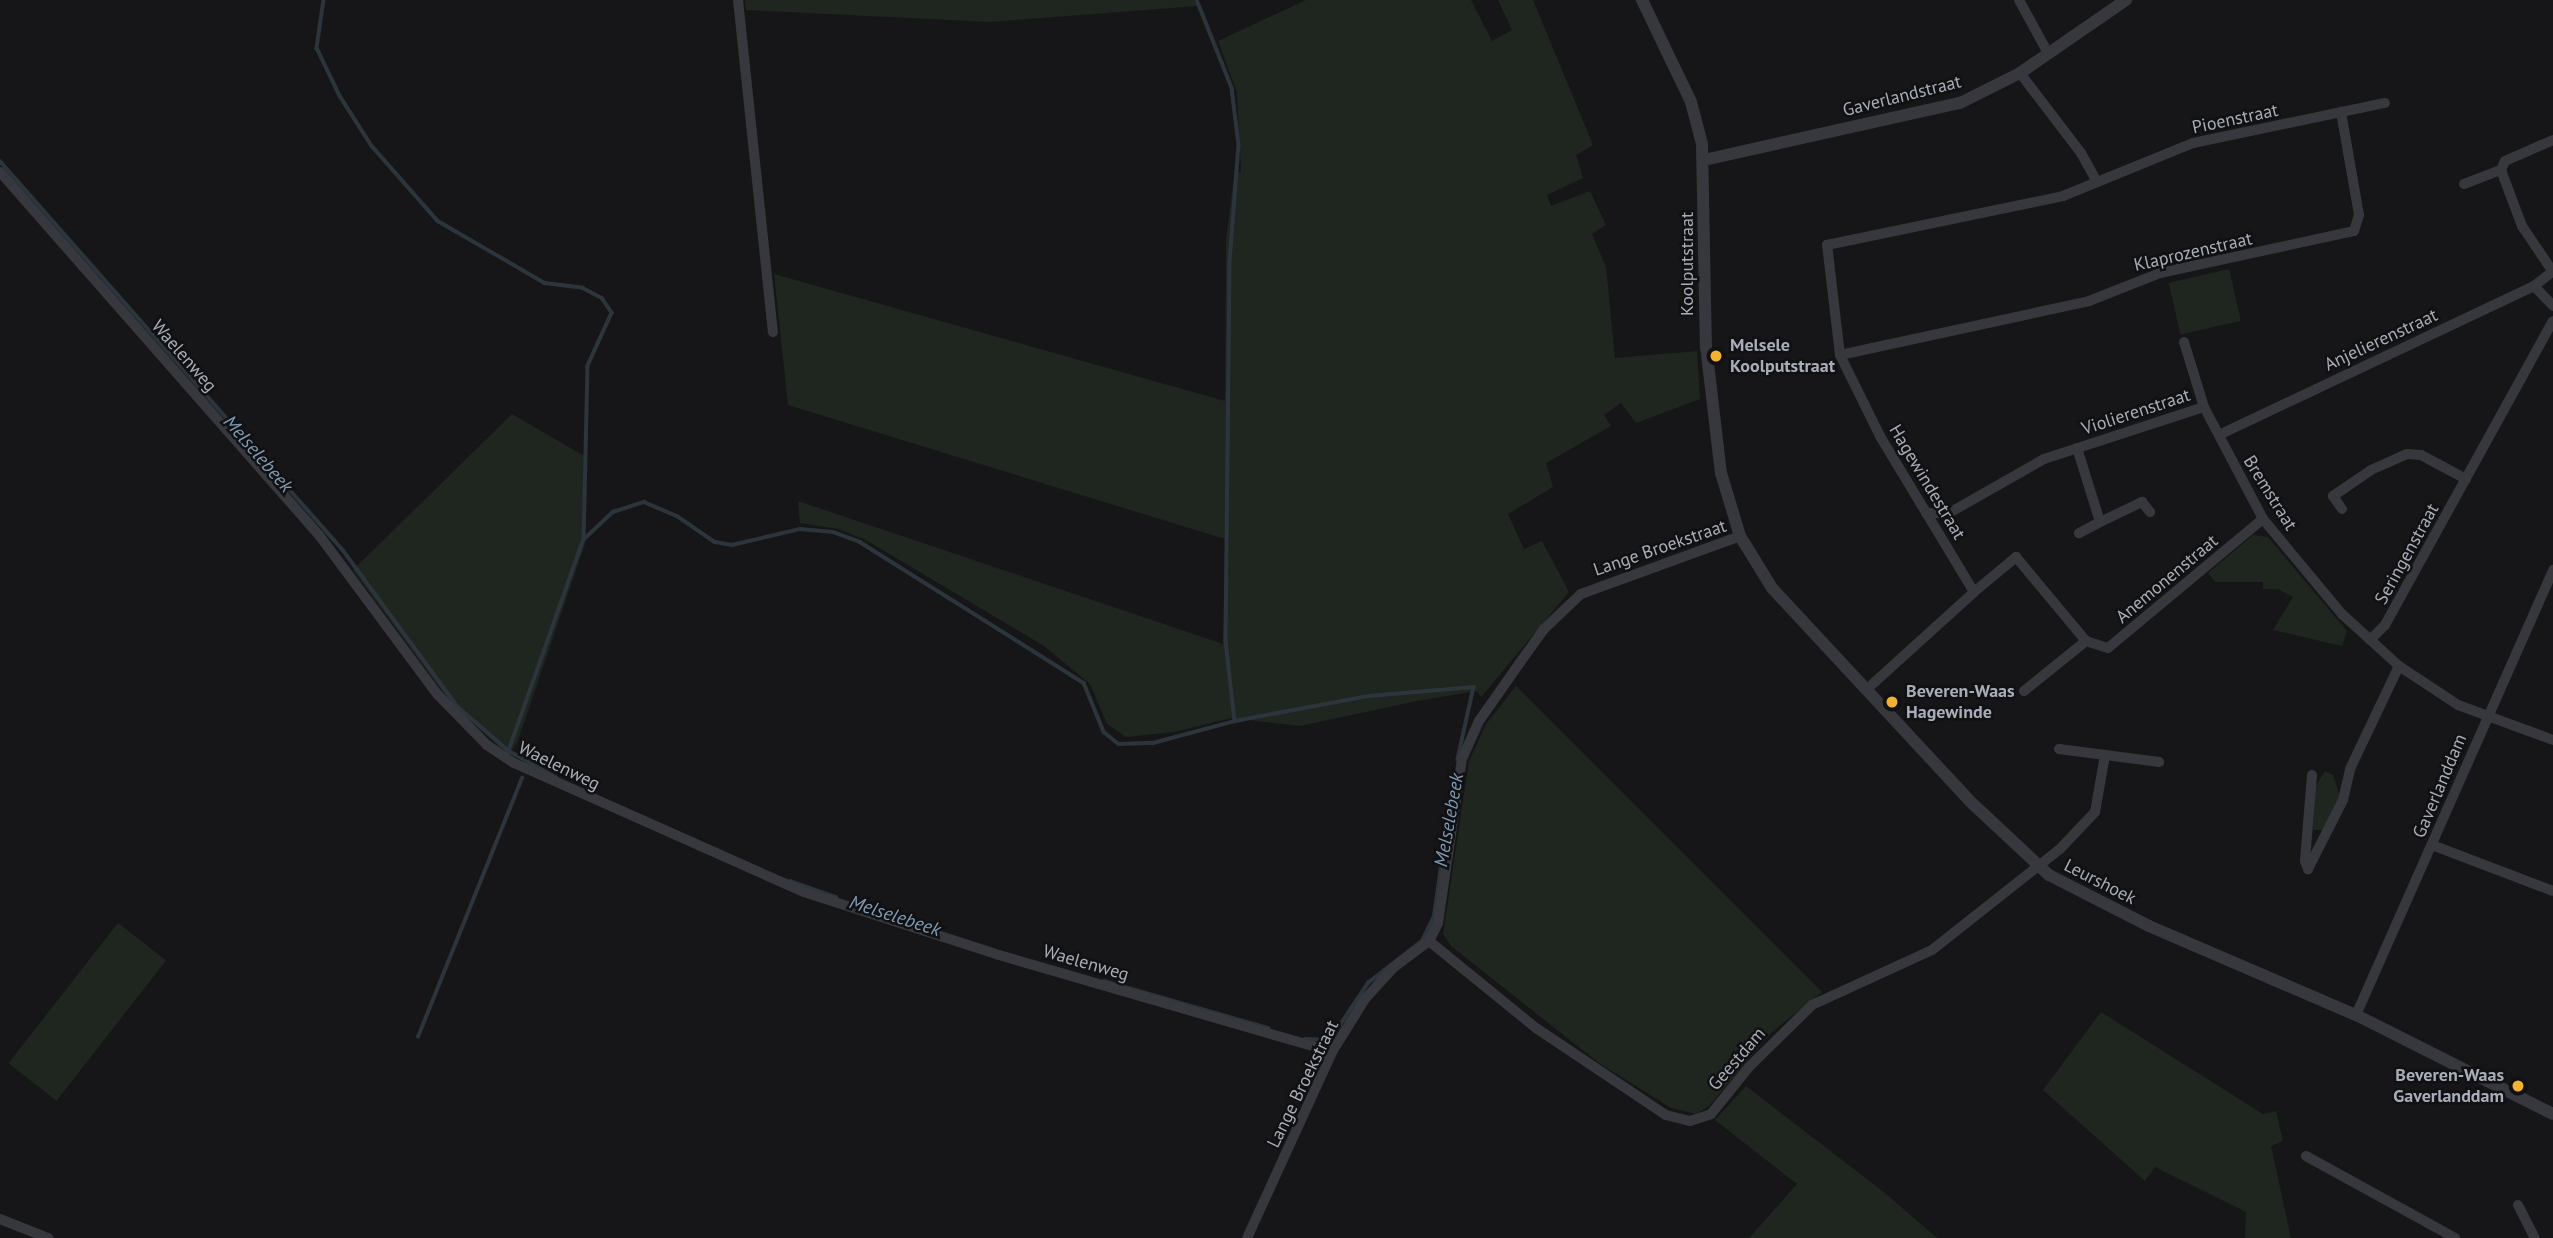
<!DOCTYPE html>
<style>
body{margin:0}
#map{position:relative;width:2553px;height:1238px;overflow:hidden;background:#161618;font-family:"PT Sans",sans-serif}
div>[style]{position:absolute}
.green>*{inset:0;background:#1e261f;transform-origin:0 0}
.stream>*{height:3.5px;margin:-1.75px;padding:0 1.75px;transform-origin:1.75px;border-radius:1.75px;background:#2c353c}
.minor>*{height:10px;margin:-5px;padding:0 5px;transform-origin:5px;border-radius:5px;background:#37383d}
.tertiary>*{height:12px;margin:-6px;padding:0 6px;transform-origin:6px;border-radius:6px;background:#37383d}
.dots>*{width:19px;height:19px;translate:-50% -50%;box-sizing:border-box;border:4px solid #111113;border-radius:50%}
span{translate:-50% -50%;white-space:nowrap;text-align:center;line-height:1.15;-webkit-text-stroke:5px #111113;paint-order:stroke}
.street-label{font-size:18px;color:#a8adb8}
.poi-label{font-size:18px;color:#a8adb8;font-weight:700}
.left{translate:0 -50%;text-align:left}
.right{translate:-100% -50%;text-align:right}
.water-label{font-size:19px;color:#7f9bb3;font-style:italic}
</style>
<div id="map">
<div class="green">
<i style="clip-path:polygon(745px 0,1194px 0,1198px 6px,990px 22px,746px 10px)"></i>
<i style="clip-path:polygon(1306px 0,1471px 0,1492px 41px,1512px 30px,1498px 0,1533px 0,1593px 145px,1576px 155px,1583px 178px,1547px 195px,1551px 206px,1590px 191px,1606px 225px,1592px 234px,1606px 267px,1615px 358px,1697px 351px,1700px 399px,1636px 423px,1621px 403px,1604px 415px,1611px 426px,1546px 463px,1553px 487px,1508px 514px,1524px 549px,1542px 541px,1569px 592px,1481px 697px,1477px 691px,1417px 701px,1300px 726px,1232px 718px,1174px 732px,1126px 737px,1107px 724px,1090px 684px,1044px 646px,866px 540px,838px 529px,800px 523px,798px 501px,1223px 644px,1225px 539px,788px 405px,774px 274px,1225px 401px,1226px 240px,1234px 176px,1241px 171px,1237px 93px,1218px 41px)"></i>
<i style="left:2229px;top:269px;width:53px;height:62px;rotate:77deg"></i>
<i style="clip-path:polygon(512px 414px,584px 456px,582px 534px,586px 541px,517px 743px,508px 755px,450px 702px,353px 570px)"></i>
<i style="clip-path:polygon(2253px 535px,2268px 537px,2347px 631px,2342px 646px,2273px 630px,2293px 597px,2278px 589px,2263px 589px,2263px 582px,2215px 582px,2208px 573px)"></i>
<i style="clip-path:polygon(1516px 686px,1822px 992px,1771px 1033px,1709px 1106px,1696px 1114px,1671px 1108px,1599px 1063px,1451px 946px,1443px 934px,1469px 761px,1486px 724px)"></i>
<i style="clip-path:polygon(2325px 771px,2333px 775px,2340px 797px,2323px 830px,2313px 830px,2315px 787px)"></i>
<i style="left:118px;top:923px;width:61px;height:178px;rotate:38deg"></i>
<i style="clip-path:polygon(2101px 1012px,2263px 1114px,2276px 1111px,2283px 1141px,2271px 1146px,2291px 1238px,2245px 1238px,2246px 1212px,2155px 1167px,2145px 1181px,2043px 1090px)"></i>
<i style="clip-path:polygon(1746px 1086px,1885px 1193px,1937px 1238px,1749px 1238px,1797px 1184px,1715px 1120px)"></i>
</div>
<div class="stream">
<i style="left:324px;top:0;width:49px;rotate:98.3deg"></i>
<i style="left:317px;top:48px;width:53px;rotate:64.4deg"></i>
<i style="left:340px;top:96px;width:59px;rotate:57.4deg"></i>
<i style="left:372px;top:146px;width:100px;rotate:48.7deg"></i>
<i style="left:438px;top:221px;width:124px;rotate:30.1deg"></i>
<i style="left:545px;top:283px;width:38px;rotate:7deg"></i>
<i style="left:583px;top:288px;width:21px;rotate:28deg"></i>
<i style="left:602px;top:298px;width:18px;rotate:56deg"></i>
<i style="left:612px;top:313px;width:58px;rotate:114.4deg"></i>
<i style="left:588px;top:366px;width:173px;rotate:91.3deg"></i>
<i style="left:584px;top:539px;width:225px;rotate:109.5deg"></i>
<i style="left:1197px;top:0;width:95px;rotate:68.3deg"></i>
<i style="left:1232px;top:88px;width:57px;rotate:83deg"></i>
<i style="left:1239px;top:145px;width:118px;rotate:94.4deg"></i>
<i style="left:1230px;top:263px;width:378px;rotate:90.6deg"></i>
<i style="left:1226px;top:641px;width:81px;rotate:83.6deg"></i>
<i style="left:0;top:161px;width:519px;rotate:48.6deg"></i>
<i style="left:343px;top:550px;width:193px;rotate:53.8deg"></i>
<i style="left:457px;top:706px;width:69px;rotate:40.9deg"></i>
<i style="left:509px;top:751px;width:54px;rotate:29deg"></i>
<i style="left:584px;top:539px;width:40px;rotate:-43deg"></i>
<i style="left:613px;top:512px;width:33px;rotate:-18deg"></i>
<i style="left:644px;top:502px;width:36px;rotate:23deg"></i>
<i style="left:677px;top:516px;width:46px;rotate:34.4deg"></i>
<i style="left:715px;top:542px;width:17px;rotate:10deg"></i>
<i style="left:732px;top:545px;width:70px;rotate:-13.2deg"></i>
<i style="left:800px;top:529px;width:33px;rotate:5deg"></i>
<i style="left:833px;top:532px;width:29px;rotate:20deg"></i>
<i style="left:860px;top:542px;width:265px;rotate:32.2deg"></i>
<i style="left:1084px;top:683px;width:53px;rotate:67.8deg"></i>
<i style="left:1104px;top:732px;width:19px;rotate:39deg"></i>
<i style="left:1119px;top:744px;width:34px;rotate:-2deg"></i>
<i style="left:1153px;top:743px;width:85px;rotate:-15deg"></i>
<i style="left:1235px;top:721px;width:136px;rotate:-10.6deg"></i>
<i style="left:1369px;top:696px;width:105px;rotate:-4.9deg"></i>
<i style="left:1474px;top:687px;width:74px;rotate:102.5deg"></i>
<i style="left:790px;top:881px;width:49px;rotate:19.2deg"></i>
<i style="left:1104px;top:981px;width:171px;rotate:16deg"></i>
<i style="left:418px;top:1037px;width:279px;rotate:-68.1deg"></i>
<i style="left:1305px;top:1039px;width:25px;rotate:2deg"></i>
<i style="left:1330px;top:1040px;width:69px;rotate:-56.3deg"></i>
<i style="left:1368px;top:983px;width:68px;rotate:-37.9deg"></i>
<i style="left:1422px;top:941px;width:28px;rotate:-64deg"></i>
<i style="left:1434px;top:916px;width:49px;rotate:-81.9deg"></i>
</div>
<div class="minor">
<i style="left:738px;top:0;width:334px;rotate:84deg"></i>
<i style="left:2019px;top:0;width:60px;rotate:61.3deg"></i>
<i style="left:2020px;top:73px;width:101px;rotate:52.7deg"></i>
<i style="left:2081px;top:153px;width:33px;rotate:61deg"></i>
<i style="left:2553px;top:140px;width:52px;rotate:156.4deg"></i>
<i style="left:2505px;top:161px;width:10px;rotate:114deg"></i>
<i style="left:2501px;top:170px;width:60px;rotate:69.4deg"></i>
<i style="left:2522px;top:226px;width:55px;rotate:56deg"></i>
<i style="left:0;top:172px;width:483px;rotate:48.7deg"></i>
<i style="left:319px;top:535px;width:199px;rotate:53.4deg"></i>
<i style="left:438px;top:695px;width:70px;rotate:45.6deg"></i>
<i style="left:487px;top:745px;width:32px;rotate:34deg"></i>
<i style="left:514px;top:763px;width:317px;rotate:24deg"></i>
<i style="left:804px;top:892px;width:205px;rotate:17.9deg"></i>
<i style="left:999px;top:955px;width:347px;rotate:16.2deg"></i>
<i style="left:2464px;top:184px;width:40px;rotate:-21deg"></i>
<i style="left:2534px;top:286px;width:28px;rotate:46deg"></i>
<i style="left:2184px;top:342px;width:68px;rotate:72.9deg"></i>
<i style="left:2204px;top:407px;width:127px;rotate:62.2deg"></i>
<i style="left:2263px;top:519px;width:124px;rotate:50.3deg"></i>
<i style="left:2342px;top:614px;width:77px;rotate:42.4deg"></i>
<i style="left:2399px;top:666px;width:71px;rotate:33.5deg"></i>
<i style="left:2458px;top:705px;width:101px;rotate:20.2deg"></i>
<i style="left:1840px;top:355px;width:255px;rotate:-12.2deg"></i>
<i style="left:2089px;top:301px;width:76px;rotate:-21.5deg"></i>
<i style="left:2160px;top:273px;width:198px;rotate:-12.2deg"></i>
<i style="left:2354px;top:231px;width:17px;rotate:-73deg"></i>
<i style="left:2359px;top:215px;width:105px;rotate:-99.9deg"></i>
<i style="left:2221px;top:434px;width:346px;rotate:-25.3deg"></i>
<i style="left:2534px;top:286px;width:24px;rotate:-38deg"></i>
<i style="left:2077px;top:448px;width:77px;rotate:72.7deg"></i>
<i style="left:2100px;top:522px;width:24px;rotate:152deg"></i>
<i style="left:2342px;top:509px;width:16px;rotate:-125deg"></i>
<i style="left:2333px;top:496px;width:46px;rotate:-34.4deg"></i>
<i style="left:2371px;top:470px;width:39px;rotate:-24deg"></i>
<i style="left:2407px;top:454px;width:14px;rotate:4deg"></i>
<i style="left:2421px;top:455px;width:51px;rotate:28.1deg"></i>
<i style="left:1926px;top:513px;width:23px"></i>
<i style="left:1949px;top:513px;width:109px;rotate:-29.6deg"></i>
<i style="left:2044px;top:459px;width:168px;rotate:-18deg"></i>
<i style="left:2100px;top:522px;width:47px;rotate:-25.5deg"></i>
<i style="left:2142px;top:502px;width:13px;rotate:51deg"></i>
<i style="left:1974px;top:592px;width:55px;rotate:-39.8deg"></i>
<i style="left:2016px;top:557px;width:109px;rotate:50.2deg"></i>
<i style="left:2086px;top:641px;width:23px;rotate:18deg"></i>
<i style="left:2108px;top:648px;width:202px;rotate:-39.8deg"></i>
<i style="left:2370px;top:640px;width:21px;rotate:-45deg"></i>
<i style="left:2385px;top:625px;width:347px;rotate:-61.1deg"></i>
<i style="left:1866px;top:690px;width:146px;rotate:-42.2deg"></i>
<i style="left:1974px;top:592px;width:180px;rotate:-121.1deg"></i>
<i style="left:1881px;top:438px;width:93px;rotate:-116.3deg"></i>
<i style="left:1840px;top:355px;width:111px;rotate:-96.7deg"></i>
<i style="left:1827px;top:245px;width:241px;rotate:-11.7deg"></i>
<i style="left:2063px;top:196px;width:140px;rotate:-22.2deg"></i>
<i style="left:2193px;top:143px;width:196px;rotate:-11.8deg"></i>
<i style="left:2024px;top:691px;width:80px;rotate:-38.9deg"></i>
<i style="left:2059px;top:749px;width:101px;rotate:7.4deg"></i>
<i style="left:2312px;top:775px;width:86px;rotate:94.7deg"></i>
<i style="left:2305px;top:861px;width:9px;rotate:69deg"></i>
<i style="left:2308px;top:869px;width:77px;rotate:-63.1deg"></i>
<i style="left:2343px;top:800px;width:32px;rotate:-77deg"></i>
<i style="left:2350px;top:769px;width:114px;rotate:-64.6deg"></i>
<i style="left:2432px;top:845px;width:129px;rotate:20.8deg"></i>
<i style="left:1429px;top:941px;width:138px;rotate:39.1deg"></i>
<i style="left:1536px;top:1028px;width:156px;rotate:33.8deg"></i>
<i style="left:1666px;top:1115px;width:25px;rotate:14deg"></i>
<i style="left:1690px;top:1121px;width:22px;rotate:-18deg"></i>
<i style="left:1711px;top:1114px;width:60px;rotate:-51deg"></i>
<i style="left:1749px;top:1067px;width:88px;rotate:-44.5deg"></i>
<i style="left:1812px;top:1005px;width:132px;rotate:-24.6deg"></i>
<i style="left:1932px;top:950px;width:163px;rotate:-38.3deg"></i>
<i style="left:2060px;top:849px;width:51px;rotate:-46.6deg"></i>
<i style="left:2095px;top:812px;width:58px;rotate:-80deg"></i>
<i style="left:2356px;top:1015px;width:487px;rotate:-66.1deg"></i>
<i style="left:2306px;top:1156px;width:170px;rotate:28.8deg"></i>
<i style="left:2518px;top:1205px;width:37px;rotate:63deg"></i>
<i style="left:0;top:1219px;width:52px;rotate:21.6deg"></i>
<i style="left:1247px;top:1238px;width:205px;rotate:-65.4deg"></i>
<i style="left:1332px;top:1052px;width:62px;rotate:-58.1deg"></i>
<i style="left:1365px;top:999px;width:42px;rotate:-47.9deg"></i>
<i style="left:1393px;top:968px;width:45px;rotate:-36.9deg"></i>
<i style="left:1429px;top:941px;width:20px;rotate:-63deg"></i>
<i style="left:1438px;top:923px;width:166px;rotate:-81.7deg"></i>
<i style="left:1462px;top:759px;width:42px;rotate:-65.9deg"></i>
<i style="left:1479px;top:721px;width:70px;rotate:-54.9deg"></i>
<i style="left:1519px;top:664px;width:43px;rotate:-54.5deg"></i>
<i style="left:1544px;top:629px;width:51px;rotate:-43.4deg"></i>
<i style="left:1581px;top:594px;width:169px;rotate:-20deg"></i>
</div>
<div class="tertiary">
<i style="left:1642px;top:0;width:113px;rotate:64.3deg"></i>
<i style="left:1691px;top:102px;width:43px;rotate:75.3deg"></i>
<i style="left:1702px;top:144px;width:202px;rotate:88.9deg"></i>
<i style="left:1706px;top:346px;width:128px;rotate:83.3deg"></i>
<i style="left:1721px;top:473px;width:66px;rotate:73.2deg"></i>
<i style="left:1740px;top:536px;width:61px;rotate:58.4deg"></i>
<i style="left:1772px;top:588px;width:295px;rotate:47.1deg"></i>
<i style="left:1973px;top:804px;width:104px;rotate:43.1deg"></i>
<i style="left:2049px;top:875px;width:112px;rotate:27deg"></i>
<i style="left:2149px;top:926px;width:225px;rotate:23.3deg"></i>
<i style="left:2356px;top:1015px;width:220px;rotate:26.7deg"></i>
<i style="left:1704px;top:160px;width:262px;rotate:-12.6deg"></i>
<i style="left:1960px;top:103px;width:67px;rotate:-26.6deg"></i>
<i style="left:2020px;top:73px;width:129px;rotate:-34.6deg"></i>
</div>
<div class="dots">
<i style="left:1716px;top:356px;background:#f2b134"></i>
<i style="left:1892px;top:702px;background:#f2b134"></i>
<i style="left:2518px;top:1086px;background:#f2b134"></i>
</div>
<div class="street-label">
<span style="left:1902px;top:96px;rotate:-14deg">Gaverlandstraat</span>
<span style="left:2235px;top:119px;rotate:-12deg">Pioenstraat</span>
<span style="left:2193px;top:252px;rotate:-13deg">Klaprozenstraat</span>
<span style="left:1687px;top:264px;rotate:-90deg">Koolputstraat</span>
<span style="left:2381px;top:340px;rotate:-25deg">Anjelierenstraat</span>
<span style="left:184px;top:356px;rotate:49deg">Waelenweg</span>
<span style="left:2136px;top:412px;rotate:-18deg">Violierenstraat</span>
<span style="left:1927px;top:482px;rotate:59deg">Hagewindestraat</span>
<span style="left:2270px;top:493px;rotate:58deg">Bremstraat</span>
<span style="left:1660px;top:548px;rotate:-19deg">Lange Broekstraat</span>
<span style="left:2407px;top:554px;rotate:-61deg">Seringenstraat</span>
<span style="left:2167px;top:579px;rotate:-40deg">Anemonenstraat</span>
<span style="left:559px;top:766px;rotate:26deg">Waelenweg</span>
<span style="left:2440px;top:786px;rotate:-67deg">Gaverlanddam</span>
<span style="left:2100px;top:882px;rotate:27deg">Leurshoek</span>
<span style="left:1086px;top:963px;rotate:16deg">Waelenweg</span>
<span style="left:1737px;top:1059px;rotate:-49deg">Geestdam</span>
<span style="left:1303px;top:1084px;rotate:-64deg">Lange Broekstraat</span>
</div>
<div class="poi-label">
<span class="left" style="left:1730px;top:356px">Melsele<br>Koolputstraat</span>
<span class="left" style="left:1906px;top:702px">Beveren-Waas<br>Hagewinde</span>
<span class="right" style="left:2504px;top:1086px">Beveren-Waas<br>Gaverlanddam</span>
</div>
<div class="water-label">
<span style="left:258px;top:454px;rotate:49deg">Melselebeek</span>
<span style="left:1449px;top:820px;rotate:-80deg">Melselebeek</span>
<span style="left:895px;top:916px;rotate:18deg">Melselebeek</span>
</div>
</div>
